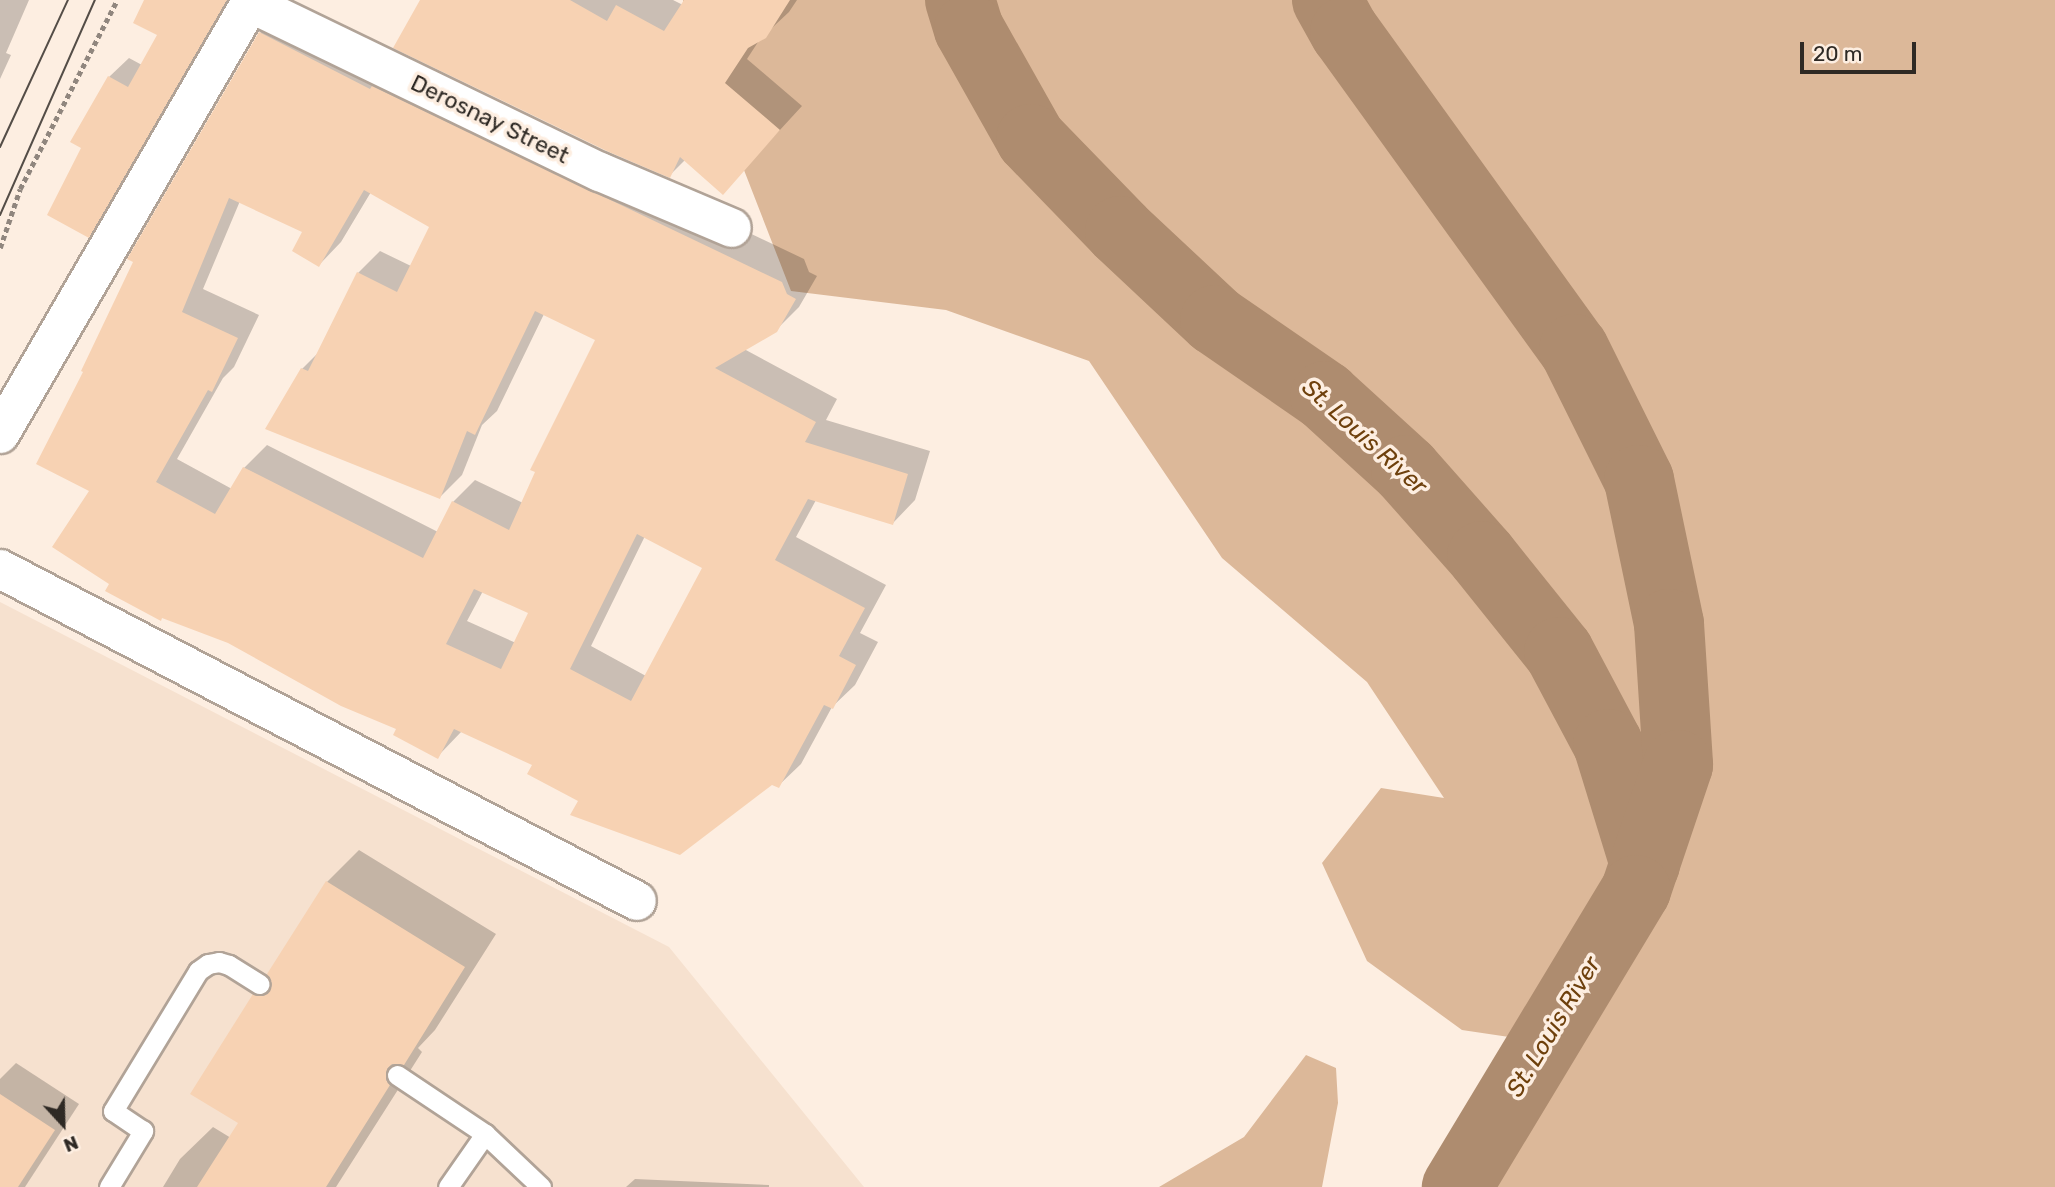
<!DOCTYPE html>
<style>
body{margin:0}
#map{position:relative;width:2055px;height:1187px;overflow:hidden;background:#fdeee1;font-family:Rubik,sans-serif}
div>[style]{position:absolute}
.built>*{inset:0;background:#f6e1cf}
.green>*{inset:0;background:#dcb899}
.shadow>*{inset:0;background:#0003}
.river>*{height:70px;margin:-35px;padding:0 35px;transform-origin:35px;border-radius:35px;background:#ae8c6f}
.building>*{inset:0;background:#f7d2b3}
.path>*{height:4.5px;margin-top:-2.25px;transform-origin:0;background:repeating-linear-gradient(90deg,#90867e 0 5px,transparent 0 8.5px)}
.roads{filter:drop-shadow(2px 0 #b1a397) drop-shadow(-2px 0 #b1a397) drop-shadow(0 2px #b1a397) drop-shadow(0 -2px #b1a397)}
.service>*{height:19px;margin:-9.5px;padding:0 9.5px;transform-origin:9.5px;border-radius:9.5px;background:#fff}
.minor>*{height:38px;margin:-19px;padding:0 19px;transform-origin:19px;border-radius:19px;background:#fff}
.tram>*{height:2px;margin:-1px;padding:0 1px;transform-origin:1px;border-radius:1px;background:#544d47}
span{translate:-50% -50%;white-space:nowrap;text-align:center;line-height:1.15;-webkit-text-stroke:7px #fdeee1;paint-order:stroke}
.street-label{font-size:23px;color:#2e2924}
.water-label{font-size:24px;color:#6e400c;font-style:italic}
.north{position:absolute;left:28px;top:1089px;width:70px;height:70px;-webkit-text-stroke:5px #fdeee1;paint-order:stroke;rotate:158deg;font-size:19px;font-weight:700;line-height:28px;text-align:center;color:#2e2924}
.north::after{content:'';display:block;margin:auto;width:24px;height:32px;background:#2e2924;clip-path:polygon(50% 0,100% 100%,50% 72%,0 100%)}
.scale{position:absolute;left:1800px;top:42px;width:116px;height:32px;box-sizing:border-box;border:4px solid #2e2924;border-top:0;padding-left:9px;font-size:21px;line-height:24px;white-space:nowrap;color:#2e2924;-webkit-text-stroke:5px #fdeee1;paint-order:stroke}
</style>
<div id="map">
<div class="built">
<i style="clip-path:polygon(0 602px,669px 947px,864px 1187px,0 1187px)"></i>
</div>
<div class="green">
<i style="clip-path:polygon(683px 0,2055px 0,2055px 1187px,1489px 1187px,1527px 1105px,1529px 1040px,1462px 1030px,1367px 961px,1322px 863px,1381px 788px,1444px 798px,1367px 682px,1222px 558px,1089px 361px,946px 310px,791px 291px,686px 21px)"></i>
<i style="clip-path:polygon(1306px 1055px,1336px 1068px,1338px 1103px,1322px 1187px,1159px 1187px,1244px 1137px)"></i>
</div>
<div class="shadow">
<i style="clip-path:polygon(0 0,29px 0,6px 53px,11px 55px,0 79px)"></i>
<i style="clip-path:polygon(146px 0,233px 0,108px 216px,88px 236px,84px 147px,109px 77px,129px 58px,142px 65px,159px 34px)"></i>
<i style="clip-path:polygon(422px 0,673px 0,683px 5px,686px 0,797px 0,789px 12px,760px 39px,747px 59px,802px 106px,723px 192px,685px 160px,669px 176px)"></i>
<i style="clip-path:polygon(evenodd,283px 10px,804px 259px,809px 272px,817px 276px,799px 307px,776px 330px,744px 349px,837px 399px,826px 420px,930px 451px,915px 500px,893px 523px,816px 500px,796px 537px,886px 585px,860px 633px,878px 642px,855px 685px,832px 707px,801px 764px,778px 786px,772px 783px,580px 800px,534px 765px,462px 731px,438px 756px,399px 728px,111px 583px,91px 490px,86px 372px,135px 262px,129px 258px,260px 33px,283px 10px,371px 192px,431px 226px,411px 266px,380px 251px,358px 273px,319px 352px,302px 369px,440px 497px,462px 475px,482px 425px,497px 411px,544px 314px,597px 339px,523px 503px,475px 480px,453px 502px,438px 532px,267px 445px,244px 468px,232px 489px,177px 459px,223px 378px,234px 367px,259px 315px,203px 289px,240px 201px,305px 231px,319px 265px,341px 242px,371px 192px,283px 10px,645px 536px,704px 567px,646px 676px,591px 646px,645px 536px,283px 10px,483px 591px,531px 612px,516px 643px,467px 621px,483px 591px)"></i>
<i style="clip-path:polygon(359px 850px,496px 934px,435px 1030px,418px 1048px,422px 1052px,336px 1187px,163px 1187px,180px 1159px,213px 1127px,231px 1138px,241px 1123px,255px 995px,271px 979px,327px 882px)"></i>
<i style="clip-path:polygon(16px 1063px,79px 1104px,25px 1187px,0 1187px,0 1079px)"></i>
<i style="clip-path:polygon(635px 1179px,769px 1185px,769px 1187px,626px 1187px)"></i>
</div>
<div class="river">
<i style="left:960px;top:0;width:30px;rotate:73deg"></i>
<i style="left:969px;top:29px;width:126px;rotate:60.6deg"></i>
<i style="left:1031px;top:139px;width:128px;rotate:45.9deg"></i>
<i style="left:1120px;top:231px;width:130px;rotate:43.1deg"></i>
<i style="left:1215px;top:320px;width:134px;rotate:34.6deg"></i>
<i style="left:1325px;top:396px;width:110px;rotate:42.4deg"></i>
<i style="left:1406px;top:470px;width:115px;rotate:48.5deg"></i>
<i style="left:1482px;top:556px;width:123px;rotate:51.3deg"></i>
<i style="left:1559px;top:652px;width:104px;rotate:62deg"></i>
<i style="left:1608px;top:744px;width:126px;rotate:72.9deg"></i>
<i style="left:1327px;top:0;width:37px;rotate:61deg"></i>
<i style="left:1345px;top:32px;width:391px;rotate:54.2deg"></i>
<i style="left:1574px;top:349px;width:146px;rotate:63.6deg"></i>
<i style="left:1639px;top:480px;width:147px;rotate:78.2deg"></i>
<i style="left:1669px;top:624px;width:141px;rotate:86.3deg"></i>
<i style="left:1678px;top:765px;width:132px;rotate:108.6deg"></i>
<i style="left:1636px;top:890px;width:347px;rotate:121.1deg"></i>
</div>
<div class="building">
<i style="clip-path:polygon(144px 0,227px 0,89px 238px,47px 215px,81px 148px,70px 142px,108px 76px,128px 87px,157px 35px,133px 23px)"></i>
<i style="clip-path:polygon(420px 0,570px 0,607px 21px,616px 5px,664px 31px,684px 0,790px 0,766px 38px,748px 48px,725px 83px,780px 130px,723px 195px,680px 157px,670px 178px,609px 152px,393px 48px)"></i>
<i style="clip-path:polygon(evenodd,259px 32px,370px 89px,372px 86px,782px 282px,787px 294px,796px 299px,777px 332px,715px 368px,816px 422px,805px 442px,908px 474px,893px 525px,808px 499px,775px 560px,865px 608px,839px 656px,856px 665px,833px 709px,824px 705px,779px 788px,772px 785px,680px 855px,570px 815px,578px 801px,527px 774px,532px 765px,454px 729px,438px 759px,393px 735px,396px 729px,341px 706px,228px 643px,162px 618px,161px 621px,105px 591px,109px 584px,52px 547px,89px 491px,36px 464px,83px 372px,81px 371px,133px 262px,127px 259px,259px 32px,364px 190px,429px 227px,397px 292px,357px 272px,308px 371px,301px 368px,265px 429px,440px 499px,467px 431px,475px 435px,535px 311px,595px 340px,530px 470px,535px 472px,509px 530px,452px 501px,423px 558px,243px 467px,215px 514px,156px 482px,208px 390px,212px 392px,238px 338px,182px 312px,229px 198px,302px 232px,292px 251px,319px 267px,364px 190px,259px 32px,637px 534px,702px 568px,631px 701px,570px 669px,637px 534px,259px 32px,474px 589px,528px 613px,501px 669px,446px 644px,474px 589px)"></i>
<i style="clip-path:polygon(326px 881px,465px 967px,404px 1065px,392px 1064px,387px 1069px,386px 1080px,390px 1085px,326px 1187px,197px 1187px,238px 1123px,190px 1094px,253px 994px,260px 996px,270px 991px,272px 984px,267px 974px)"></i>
<i style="clip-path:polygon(0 1094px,55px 1130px,18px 1187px,0 1187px)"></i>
</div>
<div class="path">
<i style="left:0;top:248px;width:62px;rotate:-71.3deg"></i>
<i style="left:20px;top:189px;width:212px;rotate:-62.8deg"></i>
</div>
<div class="roads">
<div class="service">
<i style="left:397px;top:1075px;width:106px;rotate:33.8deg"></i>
<i style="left:485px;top:1134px;width:77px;rotate:43.4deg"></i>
<i style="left:109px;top:1187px;width:66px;rotate:-58.7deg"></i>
<i style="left:143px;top:1131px;width:36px;rotate:-146deg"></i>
<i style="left:113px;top:1111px;width:164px;rotate:-58.7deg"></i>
<i style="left:198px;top:971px;width:12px;rotate:-35deg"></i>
<i style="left:208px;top:964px;width:11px;rotate:-10deg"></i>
<i style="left:219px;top:962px;width:10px;rotate:17deg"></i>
<i style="left:229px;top:965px;width:36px;rotate:32deg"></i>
<i style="left:448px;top:1187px;width:65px;rotate:-55.1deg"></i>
</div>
<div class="minor">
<i style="left:250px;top:3px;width:389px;rotate:25.8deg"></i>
<i style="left:600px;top:172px;width:143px;rotate:23deg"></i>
<i style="left:0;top:434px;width:502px;rotate:-59.86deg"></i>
<i style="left:0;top:569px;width:718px;rotate:27.53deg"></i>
</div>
</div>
<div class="tram">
<i style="left:0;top:147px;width:162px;rotate:-65.2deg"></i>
<i style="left:0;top:215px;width:235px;rotate:-66.2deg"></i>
</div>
<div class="street-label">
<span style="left:490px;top:119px;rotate:26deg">Derosnay Street</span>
</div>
<div class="water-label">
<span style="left:1364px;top:437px;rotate:42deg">St. Louis River</span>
<span style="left:1554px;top:1027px;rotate:-59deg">St. Louis River</span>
</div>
<div class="north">N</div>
<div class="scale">20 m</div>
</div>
